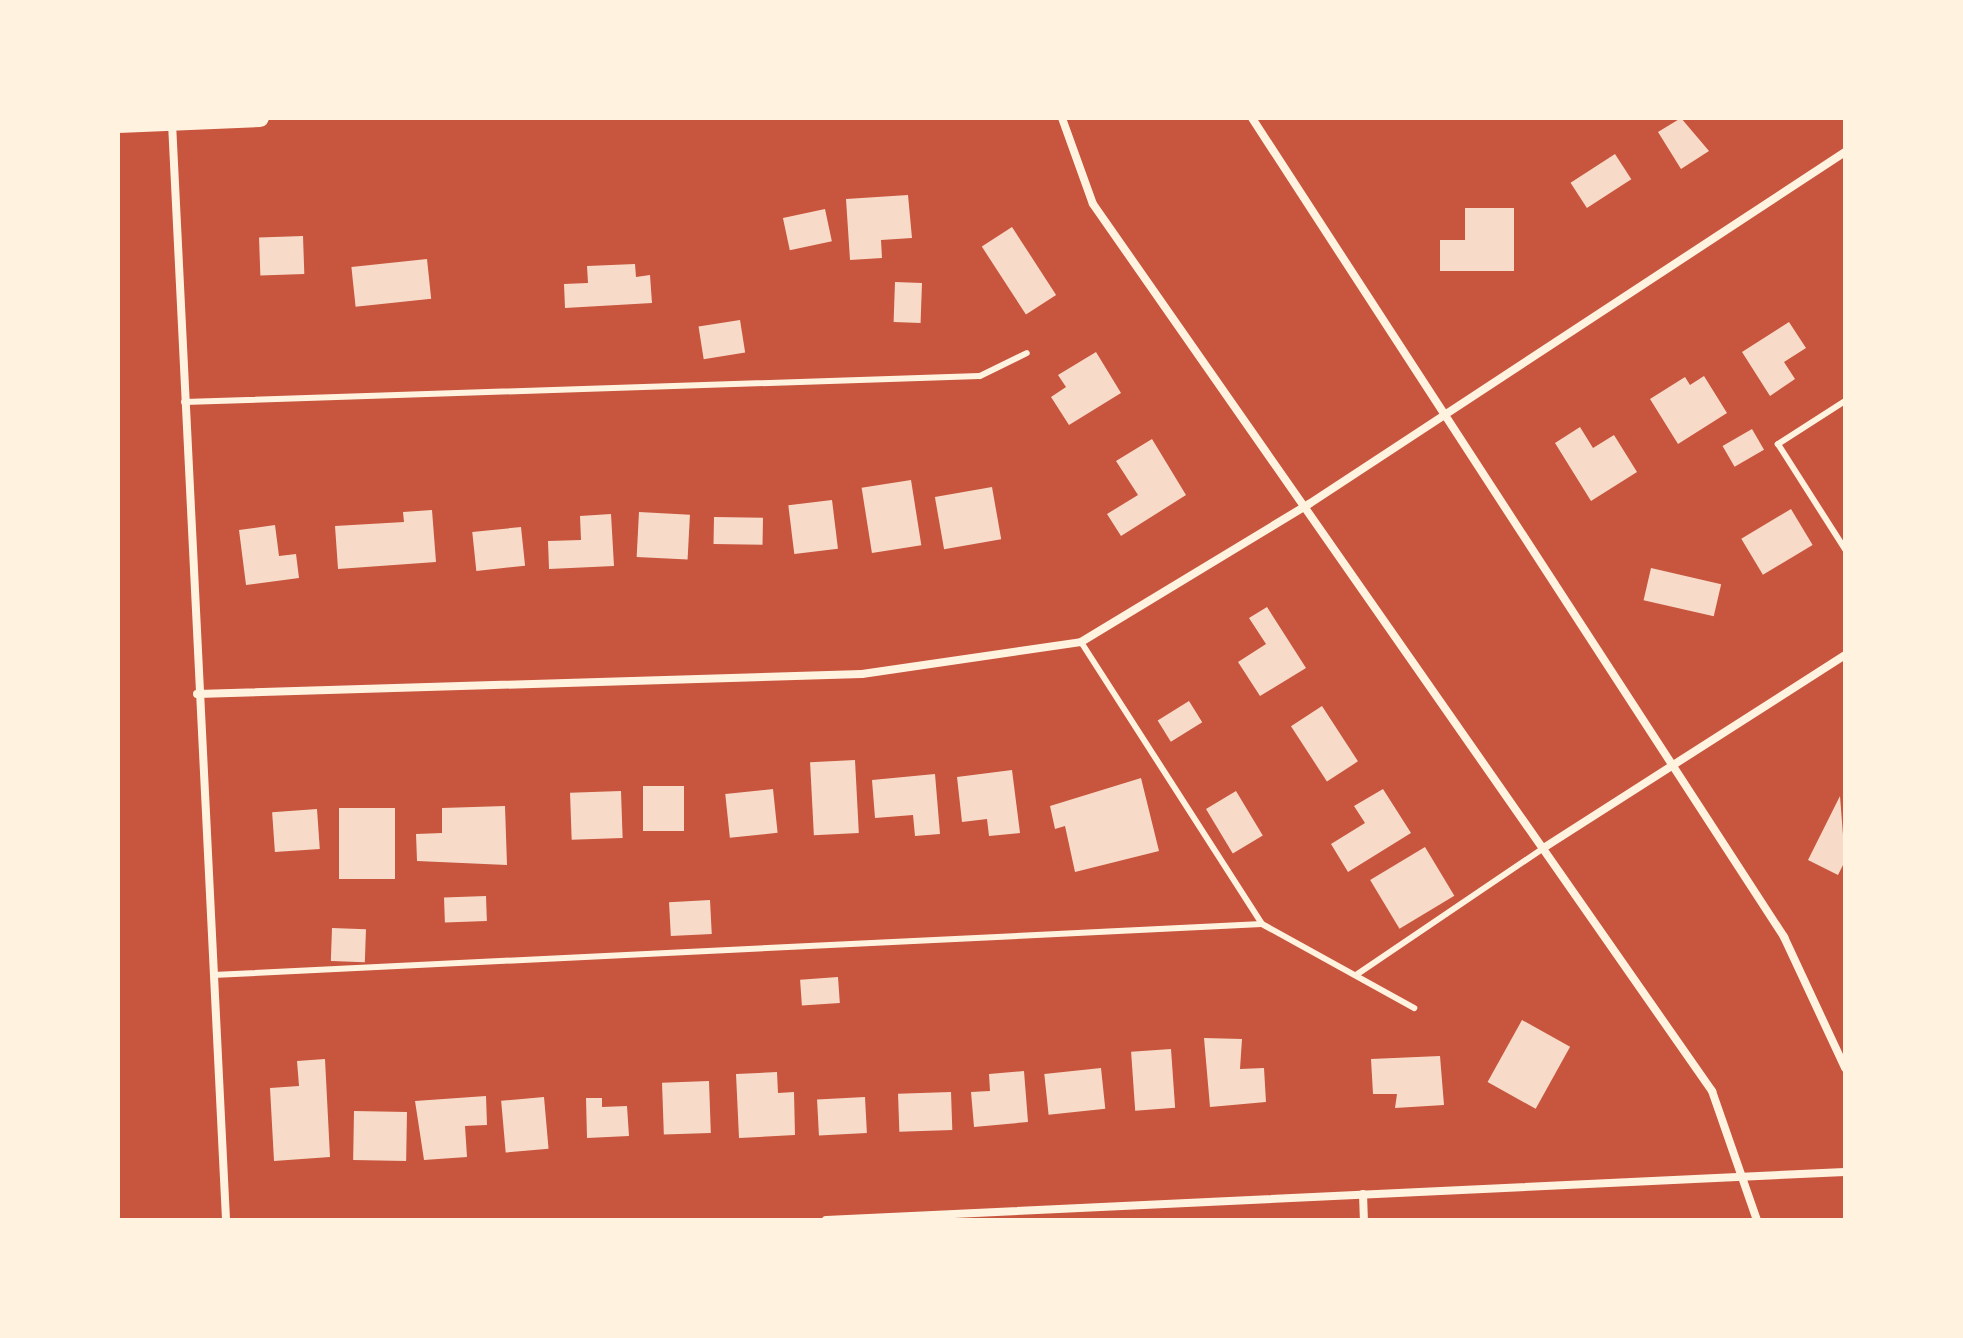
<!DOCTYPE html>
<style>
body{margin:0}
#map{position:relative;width:1963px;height:1338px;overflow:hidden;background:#c8553d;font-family:"IBM Plex Sans",sans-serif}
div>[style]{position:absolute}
.building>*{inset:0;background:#f7dbc8;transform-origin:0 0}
.service>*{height:6px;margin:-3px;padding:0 3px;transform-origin:3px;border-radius:3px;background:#fff3e0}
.minor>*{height:8px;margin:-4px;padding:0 4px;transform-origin:4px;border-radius:4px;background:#fff3e0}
.primary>*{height:18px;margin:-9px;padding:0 9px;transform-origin:9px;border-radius:9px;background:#fff3e0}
span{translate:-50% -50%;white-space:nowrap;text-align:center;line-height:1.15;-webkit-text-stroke:6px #fff3e0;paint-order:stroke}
.frame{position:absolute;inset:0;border:120px solid #fff3e0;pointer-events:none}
</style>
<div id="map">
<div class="building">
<i style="clip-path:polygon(1681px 118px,1709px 151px,1681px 169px,1658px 132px)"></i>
<i style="left:1615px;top:154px;width:30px;height:53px;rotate:57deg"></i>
<i style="clip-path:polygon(908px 195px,912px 238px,881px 240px,882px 258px,850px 260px,846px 199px)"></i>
<i style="clip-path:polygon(1465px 208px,1514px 208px,1514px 271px,1440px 271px,1440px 240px,1465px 240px)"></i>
<i style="left:825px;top:209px;width:33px;height:43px;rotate:78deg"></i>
<i style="left:1012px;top:227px;width:81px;height:36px;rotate:57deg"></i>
<i style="left:303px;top:236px;width:38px;height:44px;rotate:88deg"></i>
<i style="left:427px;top:259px;width:40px;height:76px;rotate:84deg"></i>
<i style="clip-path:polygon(635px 264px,636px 277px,650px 275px,652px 303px,565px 308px,564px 284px,588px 283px,587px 266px)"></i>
<i style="left:895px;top:282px;width:27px;height:40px;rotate:2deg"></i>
<i style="left:740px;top:320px;width:33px;height:42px;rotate:81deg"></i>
<i style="clip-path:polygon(1789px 322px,1806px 348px,1784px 362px,1795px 379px,1770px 396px,1742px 352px)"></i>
<i style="clip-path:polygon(1096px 352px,1121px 393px,1069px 425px,1051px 397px,1066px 387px,1058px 375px)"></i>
<i style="clip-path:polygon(1704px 376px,1727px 413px,1678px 444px,1650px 399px,1685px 377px,1690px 385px)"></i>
<i style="clip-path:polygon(1580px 427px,1593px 448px,1614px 435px,1637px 472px,1591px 501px,1555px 443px)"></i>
<i style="left:1752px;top:429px;width:24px;height:34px;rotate:60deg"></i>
<i style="clip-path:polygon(1152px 439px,1186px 495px,1121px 536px,1107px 514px,1138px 495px,1116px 461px)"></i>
<i style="left:911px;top:480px;width:66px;height:50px;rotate:81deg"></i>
<i style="left:992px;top:487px;width:53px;height:58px;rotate:80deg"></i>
<i style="left:832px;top:500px;width:49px;height:44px;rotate:83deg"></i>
<i style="left:1791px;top:509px;width:42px;height:58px;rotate:59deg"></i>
<i style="clip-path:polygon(432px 510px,436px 562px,338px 569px,335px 526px,404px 522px,403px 512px)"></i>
<i style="left:639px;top:512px;width:51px;height:45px;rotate:3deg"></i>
<i style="clip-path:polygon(611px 514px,614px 566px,549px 569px,548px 541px,581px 540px,580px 516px)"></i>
<i style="left:714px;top:517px;width:49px;height:27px;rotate:1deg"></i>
<i style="clip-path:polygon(275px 525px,279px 556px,296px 554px,299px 578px,246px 585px,239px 530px)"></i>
<i style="left:521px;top:527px;width:39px;height:49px;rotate:84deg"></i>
<i style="left:1651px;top:568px;width:72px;height:33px;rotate:13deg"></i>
<i style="clip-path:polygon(1267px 607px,1306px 668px,1260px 696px,1238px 662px,1266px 644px,1249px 618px)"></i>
<i style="left:1189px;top:701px;width:25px;height:37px;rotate:58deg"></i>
<i style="left:1322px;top:706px;width:66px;height:37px;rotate:57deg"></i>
<i style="left:855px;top:760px;width:73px;height:45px;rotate:87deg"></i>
<i style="clip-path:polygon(1012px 770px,1020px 833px,989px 836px,987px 819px,962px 822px,957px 777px)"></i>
<i style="clip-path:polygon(935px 774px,940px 834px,915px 836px,913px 815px,875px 818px,872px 780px)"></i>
<i style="clip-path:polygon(1141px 778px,1159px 851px,1075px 872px,1065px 826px,1055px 829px,1050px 806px)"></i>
<i style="left:684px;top:786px;width:45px;height:41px;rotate:90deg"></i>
<i style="left:773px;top:789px;width:44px;height:48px;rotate:84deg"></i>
<i style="clip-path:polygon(1383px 789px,1411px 833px,1348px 872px,1331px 844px,1365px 823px,1354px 806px)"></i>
<i style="left:621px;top:791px;width:47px;height:51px;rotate:88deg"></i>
<i style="left:1236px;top:791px;width:52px;height:35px;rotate:59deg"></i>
<i style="clip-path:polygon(1840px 796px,1845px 861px,1838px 875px,1808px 860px)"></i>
<i style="clip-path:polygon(505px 806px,507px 865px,417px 861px,416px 834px,442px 833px,442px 808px)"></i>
<i style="left:339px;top:808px;width:56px;height:71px"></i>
<i style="left:317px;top:809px;width:40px;height:45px;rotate:86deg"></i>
<i style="left:1425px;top:847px;width:57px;height:64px;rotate:59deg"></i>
<i style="left:486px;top:896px;width:25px;height:42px;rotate:88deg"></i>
<i style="left:710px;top:900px;width:34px;height:41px;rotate:87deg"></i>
<i style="left:332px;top:928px;width:34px;height:33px;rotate:2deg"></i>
<i style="left:838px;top:977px;width:26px;height:38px;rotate:86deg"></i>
<i style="left:1522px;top:1020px;width:55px;height:71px;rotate:29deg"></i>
<i style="clip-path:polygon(1204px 1038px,1242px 1039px,1240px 1069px,1264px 1068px,1266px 1102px,1210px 1107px)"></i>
<i style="left:1171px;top:1049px;width:59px;height:40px;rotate:86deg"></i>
<i style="clip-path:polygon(1440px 1056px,1444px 1105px,1395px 1108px,1397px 1094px,1373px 1094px,1371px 1059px)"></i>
<i style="clip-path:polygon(325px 1059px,330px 1157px,274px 1161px,270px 1088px,299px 1086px,297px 1061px)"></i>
<i style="left:1101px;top:1068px;width:41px;height:57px;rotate:84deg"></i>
<i style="clip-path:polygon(1024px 1071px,1028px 1122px,974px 1127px,971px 1092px,990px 1091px,989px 1074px)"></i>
<i style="clip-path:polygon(777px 1072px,778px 1093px,794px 1092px,795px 1135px,739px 1138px,736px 1074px)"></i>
<i style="left:709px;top:1081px;width:52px;height:47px;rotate:88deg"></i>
<i style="left:951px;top:1092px;width:38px;height:53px;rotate:88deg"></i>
<i style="clip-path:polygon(486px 1096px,487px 1125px,465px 1126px,467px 1157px,424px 1160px,415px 1101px)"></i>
<i style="left:544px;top:1097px;width:52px;height:43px;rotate:85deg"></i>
<i style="left:865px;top:1097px;width:36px;height:48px;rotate:87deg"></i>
<i style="clip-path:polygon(586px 1098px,602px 1098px,602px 1107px,627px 1106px,629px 1136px,587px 1138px)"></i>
<i style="left:354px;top:1111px;width:53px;height:49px;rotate:1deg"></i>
</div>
<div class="service">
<i style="left:1845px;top:401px;width:80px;rotate:147.3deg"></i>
<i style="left:1778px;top:444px;width:125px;rotate:57.5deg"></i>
<i style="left:184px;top:402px;width:796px;rotate:-1.87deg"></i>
<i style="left:980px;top:376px;width:52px;rotate:-26.1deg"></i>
<i style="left:1081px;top:642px;width:335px;rotate:57.3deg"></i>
<i style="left:213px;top:975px;width:1050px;rotate:-2.78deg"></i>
<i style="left:1262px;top:924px;width:174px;rotate:28.9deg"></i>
<i style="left:1356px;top:975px;width:228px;rotate:-34.1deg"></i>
</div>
<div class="minor">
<i style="left:1062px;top:118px;width:91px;rotate:70.2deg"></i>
<i style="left:1093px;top:204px;width:1082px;rotate:55.09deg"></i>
<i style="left:1712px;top:1091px;width:137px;rotate:70.8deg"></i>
<i style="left:1252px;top:118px;width:977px;rotate:56.99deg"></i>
<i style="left:1784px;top:937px;width:145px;rotate:65deg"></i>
<i style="left:172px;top:123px;width:1098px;rotate:87.18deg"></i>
<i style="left:197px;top:694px;width:665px;rotate:-1.72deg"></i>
<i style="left:862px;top:674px;width:221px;rotate:-8.3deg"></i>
<i style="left:1081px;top:642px;width:267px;rotate:-31.2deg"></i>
<i style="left:1309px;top:504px;width:641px;rotate:-33.29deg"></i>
<i style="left:1545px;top:847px;width:356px;rotate:-32.6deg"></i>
<i style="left:1363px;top:1194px;width:26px;rotate:88deg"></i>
<i style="left:826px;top:1220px;width:1020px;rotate:-2.7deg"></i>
</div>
<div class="primary">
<i style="left:118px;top:124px;width:142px;rotate:-2.4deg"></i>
</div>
<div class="frame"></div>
</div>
